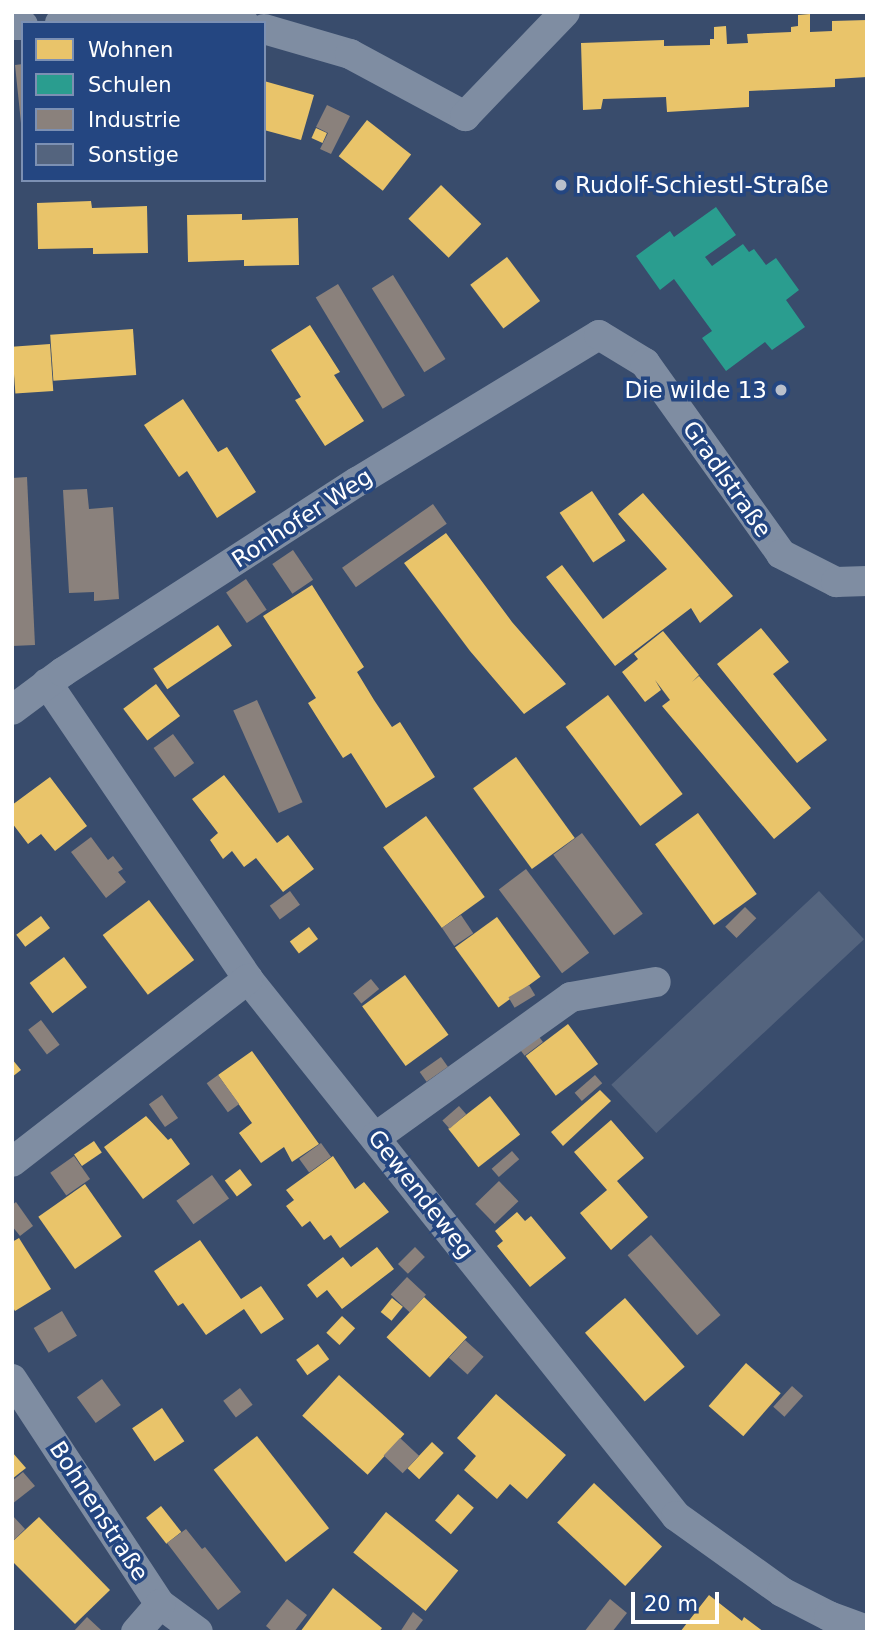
<!DOCTYPE html>
<meta charset="utf-8">
<style>
body{margin:0}
#map{position:relative;width:879px;height:1644px;overflow:hidden;background:#394c6c;font-family:"DejaVu Sans",sans-serif}
div>[style]{position:absolute}
.homes>*{inset:0;background:#e9c46a;transform-origin:0 0}
.schools>*{inset:0;background:#2a9d8f}
.industry>*{inset:0;background:#8a817c;transform-origin:0 0}
.building>*{inset:0;background:#54647e;transform-origin:0 0}
.minor>*{height:30px;margin:-15px;padding:0 15px;transform-origin:15px;border-radius:15px;background:#7f8da2}
.dots>*{width:19px;height:19px;translate:-50% -50%;box-sizing:border-box;border:4px solid #244681;border-radius:50%}
span{translate:-50% -50%;white-space:nowrap;text-align:center;line-height:1.15;-webkit-text-stroke:7px #244681;paint-order:stroke}
.poi-label{font-size:23px;color:#fff}
.left{translate:0 -50%;text-align:left}
.right{translate:-100% -50%;text-align:right}
.street-label{font-size:23px;color:#fff}
.frame{position:absolute;inset:0;border:14px solid #fff;pointer-events:none}
.legend{position:absolute;left:21px;top:21px;width:245px;height:161px;box-sizing:border-box;background:#244681;border:2px solid #7c90b3;margin:0;padding:9px 12px;list-style:none;font-size:21px;color:#fff}
.legend li{display:flex;align-items:center;gap:14px;height:35px}
.legend b{width:35px;border:2px solid #7c90b3}
.scale{position:absolute;left:631px;top:1592px;width:88px;height:32px;box-sizing:border-box;border:4px solid #fff;border-top:0;padding-left:9px;font-size:21px;line-height:24px;white-space:nowrap;color:#fff;-webkit-text-stroke:5px #244681;paint-order:stroke}
</style>
<div id="map">
<div class="homes">
<i style="clip-path:polygon(810px 14px,810px 32px,832px 31px,832px 21px,867px 20px,867px 77px,835px 79px,835px 87px,749px 91px,749px 107px,667px 112px,666px 97px,603px 99px,601px 109px,583px 110px,581px 43px,664px 40px,664px 46px,710px 45px,710px 39px,714px 39px,714px 27px,726px 26px,727px 44px,748px 43px,747px 34px,791px 32px,791px 27px,798px 26px,798px 15px)"></i>
<i style="clip-path:polygon(264px 81px,314px 95px,301px 140px,264px 130px)"></i>
<i style="left:367px;top:120px;width:56px;height:46px;rotate:38deg"></i>
<i style="left:316px;top:128px;width:12px;height:11px;rotate:24deg"></i>
<i style="left:441px;top:185px;width:56px;height:47px;rotate:44deg"></i>
<i style="clip-path:polygon(91px 201px,92px 208px,147px 206px,148px 253px,93px 254px,93px 248px,38px 249px,37px 203px)"></i>
<i style="clip-path:polygon(242px 214px,242px 220px,298px 218px,299px 265px,244px 266px,244px 260px,188px 262px,187px 215px)"></i>
<i style="left:507px;top:257px;width:55px;height:46px;rotate:53deg"></i>
<i style="clip-path:polygon(310px 325px,340px 372px,334px 375px,364px 421px,325px 446px,295px 400px,301px 397px,271px 350px)"></i>
<i style="left:133px;top:329px;width:46px;height:83px;rotate:86deg"></i>
<i style="left:50px;top:344px;width:47px;height:38px;rotate:86deg"></i>
<i style="clip-path:polygon(183px 399px,218px 452px,227px 447px,256px 492px,217px 518px,187px 471px,179px 477px,144px 425px)"></i>
<i style="left:592px;top:491px;width:60px;height:39px;rotate:56deg"></i>
<i style="clip-path:polygon(643px 493px,733px 596px,700px 623px,691px 608px,615px 666px,546px 577px,562px 565px,603px 619px,667px 569px,618px 514px)"></i>
<i style="clip-path:polygon(446px 533px,512px 622px,566px 684px,524px 714px,470px 651px,404px 563px)"></i>
<i style="clip-path:polygon(312px 585px,364px 667px,357px 672px,374px 700px,392px 727px,400px 722px,435px 777px,386px 808px,351px 753px,343px 758px,325px 730px,308px 703px,316px 698px,263px 616px)"></i>
<i style="left:218px;top:625px;width:25px;height:78px;rotate:56deg"></i>
<i style="clip-path:polygon(761px 628px,789px 662px,773px 674px,827px 740px,797px 763px,717px 664px)"></i>
<i style="clip-path:polygon(663px 631px,699px 675px,692px 682px,699px 676px,811px 808px,774px 839px,662px 706px,670px 700px,655px 680px,661px 690px,645px 702px,622px 672px,638px 659px,634px 654px)"></i>
<i style="left:156px;top:684px;width:40px;height:41px;rotate:53deg"></i>
<i style="left:608px;top:695px;width:124px;height:53px;rotate:53deg"></i>
<i style="left:516px;top:757px;width:100px;height:53px;rotate:54deg"></i>
<i style="clip-path:polygon(224px 775px,277px 843px,288px 835px,314px 869px,283px 892px,256px 858px,244px 867px,232px 851px,223px 859px,210px 840px,218px 833px,192px 799px)"></i>
<i style="clip-path:polygon(50px 777px,87px 826px,55px 851px,41px 834px,28px 844px,12px 823px,12px 805px)"></i>
<i style="left:698px;top:813px;width:100px;height:53px;rotate:54deg"></i>
<i style="left:426px;top:816px;width:100px;height:53px;rotate:54deg"></i>
<i style="left:149px;top:900px;width:75px;height:58px;rotate:53deg"></i>
<i style="left:41px;top:916px;width:15px;height:31px;rotate:53deg"></i>
<i style="left:497px;top:917px;width:74px;height:52px;rotate:54deg"></i>
<i style="left:309px;top:927px;width:15px;height:24px;rotate:53deg"></i>
<i style="left:64px;top:957px;width:38px;height:43px;rotate:53deg"></i>
<i style="left:405px;top:975px;width:74px;height:53px;rotate:54deg"></i>
<i style="left:568px;top:1024px;width:50px;height:53px;rotate:53deg"></i>
<i style="clip-path:polygon(252px 1051px,319px 1144px,292px 1162px,284px 1147px,261px 1163px,239px 1133px,252px 1123px,218px 1075px)"></i>
<i style="clip-path:polygon(12px 1059px,21px 1070px,12px 1077px)"></i>
<i style="clip-path:polygon(600px 1090px,611px 1101px,563px 1146px,551px 1132px)"></i>
<i style="left:490px;top:1096px;width:49px;height:53px;rotate:52deg"></i>
<i style="clip-path:polygon(146px 1116px,168px 1140px,171px 1138px,190px 1164px,143px 1199px,104px 1147px)"></i>
<i style="clip-path:polygon(611px 1120px,644px 1158px,617px 1181px,648px 1217px,611px 1250px,580px 1213px,607px 1190px,574px 1152px)"></i>
<i style="left:94px;top:1141px;width:14px;height:24px;rotate:56deg"></i>
<i style="clip-path:polygon(333px 1156px,355px 1189px,364px 1182px,389px 1212px,340px 1248px,331px 1235px,324px 1240px,310px 1221px,302px 1227px,286px 1206px,294px 1200px,286px 1190px)"></i>
<i style="left:240px;top:1169px;width:20px;height:19px;rotate:53deg"></i>
<i style="left:85px;top:1184px;width:64px;height:57px;rotate:55deg"></i>
<i style="clip-path:polygon(517px 1212px,525px 1221px,531px 1216px,566px 1258px,530px 1287px,497px 1246px,503px 1241px,495px 1231px)"></i>
<i style="clip-path:polygon(19px 1238px,51px 1289px,15px 1311px,12px 1306px,12px 1242px)"></i>
<i style="clip-path:polygon(200px 1240px,241px 1299px,261px 1286px,284px 1319px,261px 1334px,244px 1309px,206px 1335px,183px 1303px,178px 1306px,154px 1271px)"></i>
<i style="clip-path:polygon(377px 1247px,394px 1269px,342px 1309px,327px 1290px,317px 1298px,307px 1285px,343px 1257px,351px 1267px)"></i>
<i style="left:424px;top:1297px;width:59px;height:55px;rotate:43deg"></i>
<i style="left:392px;top:1298px;width:14px;height:18px;rotate:39deg"></i>
<i style="left:625px;top:1298px;width:91px;height:53px;rotate:49deg"></i>
<i style="left:342px;top:1316px;width:18px;height:23px;rotate:43deg"></i>
<i style="left:318px;top:1344px;width:19px;height:27px;rotate:54deg"></i>
<i style="left:746px;top:1363px;width:46px;height:57px;rotate:41deg"></i>
<i style="left:339px;top:1375px;width:88px;height:55px;rotate:42deg"></i>
<i style="clip-path:polygon(496px 1394px,566px 1455px,527px 1499px,510px 1484px,497px 1499px,464px 1470px,476px 1456px,457px 1438px)"></i>
<i style="left:162px;top:1408px;width:40px;height:36px;rotate:56deg"></i>
<i style="left:257px;top:1436px;width:117px;height:55px;rotate:52deg"></i>
<i style="left:432px;top:1442px;width:16px;height:36px;rotate:43deg"></i>
<i style="clip-path:polygon(12px 1452px,26px 1468px,12px 1479px)"></i>
<i style="left:594px;top:1483px;width:93px;height:54px;rotate:43deg"></i>
<i style="left:458px;top:1494px;width:21px;height:35px;rotate:41deg"></i>
<i style="left:161px;top:1506px;width:33px;height:19px;rotate:52deg"></i>
<i style="left:386px;top:1512px;width:93px;height:52px;rotate:39deg"></i>
<i style="clip-path:polygon(39px 1517px,110px 1590px,75px 1624px,12px 1561px,12px 1542px)"></i>
<i style="clip-path:polygon(333px 1588px,382px 1628px,379px 1632px,300px 1632px)"></i>
<i style="clip-path:polygon(709px 1595px,742px 1621px,744px 1617px,764px 1632px,680px 1632px)"></i>
</div>
<div class="schools">
<i style="clip-path:polygon(716px 207px,736px 235px,705px 257px,712px 266px,743px 244px,749px 252px,754px 249px,766px 265px,776px 258px,799px 290px,786px 300px,805px 327px,772px 350px,765px 342px,726px 371px,702px 338px,712px 331px,674px 279px,660px 290px,636px 256px,670px 231px,674px 237px)"></i>
</div>
<div class="industry">
<i style="clip-path:polygon(23px 64px,23px 123px,21px 123px,15px 65px)"></i>
<i style="clip-path:polygon(327px 105px,350px 116px,331px 154px,320px 149px,328px 133px,316px 127px)"></i>
<i style="left:393px;top:275px;width:99px;height:25px;rotate:58deg"></i>
<i style="left:338px;top:284px;width:130px;height:26px;rotate:59deg"></i>
<i style="clip-path:polygon(27px 477px,35px 645px,12px 646px,12px 478px)"></i>
<i style="clip-path:polygon(87px 489px,89px 509px,113px 507px,119px 599px,94px 601px,94px 592px,69px 593px,63px 490px)"></i>
<i style="left:433px;top:504px;width:24px;height:111px;rotate:55deg"></i>
<i style="left:293px;top:550px;width:36px;height:25px;rotate:56deg"></i>
<i style="left:246px;top:579px;width:37px;height:24px;rotate:56deg"></i>
<i style="left:257px;top:700px;width:112px;height:26px;rotate:66deg"></i>
<i style="left:173px;top:734px;width:36px;height:24px;rotate:54deg"></i>
<i style="left:582px;top:833px;width:101px;height:36px;rotate:53deg"></i>
<i style="clip-path:polygon(91px 837px,108px 860px,113px 856px,123px 869px,118px 872px,126px 882px,106px 898px,71px 852px)"></i>
<i style="left:526px;top:869px;width:105px;height:34px;rotate:53deg"></i>
<i style="left:290px;top:891px;width:17px;height:25px;rotate:54deg"></i>
<i style="left:745px;top:907px;width:16px;height:28px;rotate:45deg"></i>
<i style="left:461px;top:915px;width:22px;height:23px;rotate:56deg"></i>
<i style="left:371px;top:979px;width:13px;height:23px;rotate:51deg"></i>
<i style="left:529px;top:985px;width:12px;height:24px;rotate:59deg"></i>
<i style="left:41px;top:1020px;width:31px;height:16px;rotate:53deg"></i>
<i style="left:537px;top:1034px;width:10px;height:23px;rotate:53deg"></i>
<i style="left:441px;top:1057px;width:12px;height:26px;rotate:55deg"></i>
<i style="left:218px;top:1075px;width:36px;height:14px;rotate:54deg"></i>
<i style="left:595px;top:1075px;width:11px;height:27px;rotate:49deg"></i>
<i style="left:162px;top:1095px;width:28px;height:16px;rotate:55deg"></i>
<i style="left:459px;top:1106px;width:11px;height:22px;rotate:49deg"></i>
<i style="left:321px;top:1143px;width:17px;height:27px;rotate:54deg"></i>
<i style="left:512px;top:1151px;width:11px;height:27px;rotate:49deg"></i>
<i style="left:74px;top:1156px;width:28px;height:29px;rotate:55deg"></i>
<i style="left:212px;top:1175px;width:29px;height:44px;rotate:54deg"></i>
<i style="left:499px;top:1181px;width:28px;height:33px;rotate:46deg"></i>
<i style="clip-path:polygon(16px 1202px,33px 1226px,20px 1236px,12px 1226px,12px 1205px)"></i>
<i style="left:651px;top:1235px;width:106px;height:31px;rotate:49deg"></i>
<i style="left:415px;top:1247px;width:14px;height:24px;rotate:45deg"></i>
<i style="left:407px;top:1277px;width:26px;height:24px;rotate:43deg"></i>
<i style="left:62px;top:1311px;width:29px;height:33px;rotate:59deg"></i>
<i style="left:465px;top:1340px;width:25px;height:24px;rotate:42deg"></i>
<i style="left:102px;top:1379px;width:32px;height:31px;rotate:54deg"></i>
<i style="left:792px;top:1386px;width:15px;height:28px;rotate:42deg"></i>
<i style="left:240px;top:1388px;width:21px;height:21px;rotate:53deg"></i>
<i style="left:400px;top:1438px;width:26px;height:24px;rotate:43deg"></i>
<i style="clip-path:polygon(23px 1472px,35px 1486px,12px 1504px,12px 1481px)"></i>
<i style="clip-path:polygon(12px 1515px,25px 1529px,12px 1542px)"></i>
<i style="clip-path:polygon(186px 1529px,202px 1549px,205px 1547px,241px 1592px,218px 1610px,167px 1543px)"></i>
<i style="clip-path:polygon(287px 1599px,307px 1615px,294px 1632px,273px 1632px,266px 1626px)"></i>
<i style="clip-path:polygon(610px 1599px,627px 1613px,612px 1632px,584px 1632px)"></i>
<i style="clip-path:polygon(413px 1612px,423px 1620px,414px 1632px,400px 1632px)"></i>
<i style="clip-path:polygon(87px 1617px,101px 1630px,73px 1632px)"></i>
</div>
<div class="building">
<i style="left:819px;top:891px;width:66px;height:284px;rotate:47deg"></i>
</div>
<div class="minor">
<i style="left:60px;top:23px;width:65px;rotate:-3.5deg"></i>
<i style="left:125px;top:19px;width:119px;rotate:1.9deg"></i>
<i style="left:12px;top:25px;width:11px"></i>
<i style="left:264px;top:29px;width:90px;rotate:16.2deg"></i>
<i style="left:350px;top:54px;width:131px;rotate:28.3deg"></i>
<i style="left:465px;top:116px;width:144px;rotate:-46.1deg"></i>
<i style="left:47px;top:683px;width:358px;rotate:55.8deg"></i>
<i style="left:248px;top:979px;width:687px;rotate:51.44deg"></i>
<i style="left:676px;top:1516px;width:130px;rotate:35.6deg"></i>
<i style="left:782px;top:1592px;width:53px;rotate:27.1deg"></i>
<i style="left:829px;top:1616px;width:40px;rotate:20.2deg"></i>
<i style="left:12px;top:710px;width:64px;rotate:-36.7deg"></i>
<i style="left:63px;top:672px;width:350px;rotate:-32.9deg"></i>
<i style="left:357px;top:482px;width:283px;rotate:-31.3deg"></i>
<i style="left:599px;top:335px;width:54px;rotate:31.3deg"></i>
<i style="left:645px;top:363px;width:234px;rotate:54.5deg"></i>
<i style="left:781px;top:554px;width:62px;rotate:27deg"></i>
<i style="left:836px;top:582px;width:31px;rotate:-2deg"></i>
<i style="left:376px;top:1137px;width:240px;rotate:-35.7deg"></i>
<i style="left:571px;top:997px;width:86px;rotate:-10deg"></i>
<i style="left:12px;top:1162px;width:299px;rotate:-37.8deg"></i>
<i style="left:12px;top:1379px;width:269px;rotate:56.7deg"></i>
<i style="left:160px;top:1604px;width:47px;rotate:36.4deg"></i>
<i style="left:136px;top:1632px;width:37px;rotate:-49deg"></i>
</div>
<div class="dots">
<i style="left:561px;top:185px;background:#bac0cc"></i>
<i style="left:781px;top:390px;background:#bac0cc"></i>
</div>
<div class="poi-label">
<span class="left" style="left:575px;top:185px">Rudolf-Schiestl-Straße</span>
<span class="right" style="left:767px;top:390px">Die wilde 13</span>
</div>
<div class="street-label">
<span style="left:727px;top:479px;rotate:55deg">Gradlstraße</span>
<span style="left:302px;top:518px;rotate:-33deg">Ronhofer Weg</span>
<span style="left:421px;top:1194px;rotate:52deg">Gewendeweg</span>
<span style="left:99px;top:1511px;rotate:57deg">Bohnenstraße</span>
</div>
<div class="frame"></div>
<ul class="legend">
<li><b style="height:19px;background:#e9c46a"></b>Wohnen</li>
<li><b style="height:19px;background:#2a9d8f"></b>Schulen</li>
<li><b style="height:19px;background:#8a817c"></b>Industrie</li>
<li><b style="height:19px;background:#54647e"></b>Sonstige</li>
</ul>
<div class="scale">20 m</div>
</div>
